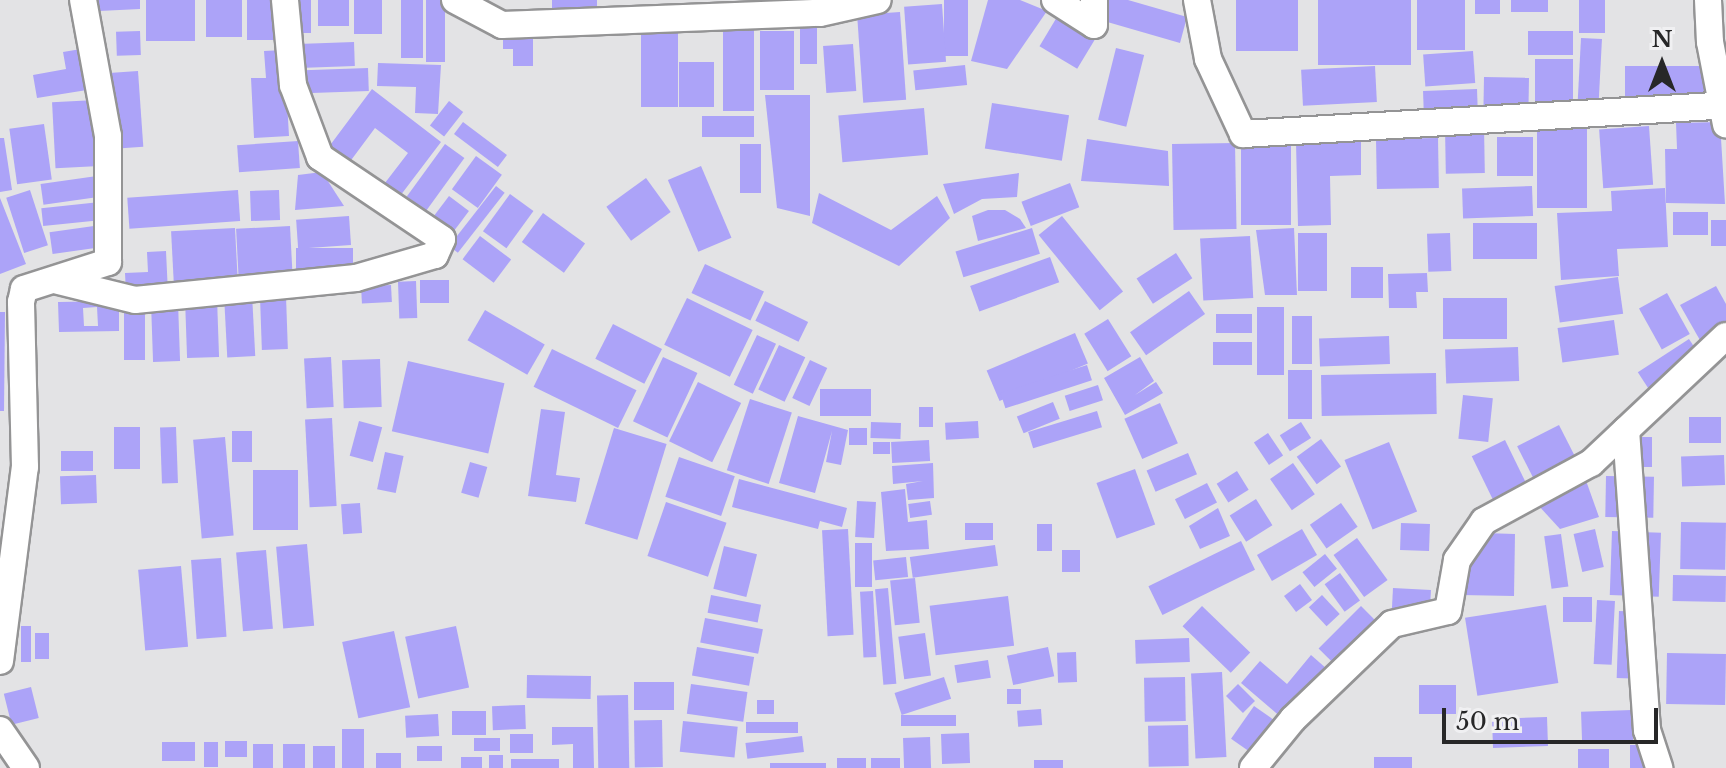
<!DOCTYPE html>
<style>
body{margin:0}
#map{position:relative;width:1726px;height:768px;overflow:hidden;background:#e3e3e5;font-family:"Libre Baskerville",serif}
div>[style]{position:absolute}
.building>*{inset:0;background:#aca3f8;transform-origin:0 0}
.roads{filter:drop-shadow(2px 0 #949495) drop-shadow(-2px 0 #949495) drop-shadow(0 2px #949495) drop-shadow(0 -2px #949495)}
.minor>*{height:26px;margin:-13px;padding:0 13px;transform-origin:13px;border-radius:13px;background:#fff}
span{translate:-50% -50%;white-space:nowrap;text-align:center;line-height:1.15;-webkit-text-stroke:6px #f0f0f2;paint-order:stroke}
.north{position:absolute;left:1622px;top:24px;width:80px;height:80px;-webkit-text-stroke:6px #f0f0f2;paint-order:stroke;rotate:0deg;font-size:22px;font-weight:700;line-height:32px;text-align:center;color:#272728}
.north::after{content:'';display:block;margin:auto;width:28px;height:36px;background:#272728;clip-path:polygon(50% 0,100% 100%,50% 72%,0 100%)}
.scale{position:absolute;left:1442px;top:708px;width:216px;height:36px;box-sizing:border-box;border:4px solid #272728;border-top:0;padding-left:10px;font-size:24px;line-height:28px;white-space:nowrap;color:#272728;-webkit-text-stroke:6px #f0f0f2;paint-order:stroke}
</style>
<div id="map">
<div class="building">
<i style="clip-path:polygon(98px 0,140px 0,140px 9px,99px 11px)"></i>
<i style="left:146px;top:0;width:49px;height:41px"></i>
<i style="left:206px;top:0;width:36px;height:37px"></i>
<i style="left:247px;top:0;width:31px;height:40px"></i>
<i style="left:292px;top:0;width:19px;height:33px"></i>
<i style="left:318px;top:0;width:31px;height:26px"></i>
<i style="left:354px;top:0;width:28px;height:34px"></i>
<i style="left:401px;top:0;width:22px;height:58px"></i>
<i style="left:426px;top:0;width:19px;height:62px"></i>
<i style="left:552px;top:0;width:45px;height:10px"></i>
<i style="left:944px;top:0;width:24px;height:56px"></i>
<i style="clip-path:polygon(988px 0,1020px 0,1047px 11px,1007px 69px,971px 61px)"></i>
<i style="clip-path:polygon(1102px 0,1128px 0,1187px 17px,1180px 43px,1097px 19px)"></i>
<i style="left:1236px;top:0;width:62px;height:51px"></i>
<i style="left:1318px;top:0;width:93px;height:65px"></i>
<i style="left:1417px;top:0;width:48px;height:50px"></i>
<i style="left:1475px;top:0;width:25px;height:14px"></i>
<i style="left:1511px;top:0;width:37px;height:12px"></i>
<i style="left:1579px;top:0;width:26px;height:33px"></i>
<i style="left:942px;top:4px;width:58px;height:38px;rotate:86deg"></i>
<i style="left:900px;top:12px;width:88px;height:43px;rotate:86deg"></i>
<i style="left:1057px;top:17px;width:44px;height:34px;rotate:31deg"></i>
<i style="left:800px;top:23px;width:17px;height:41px"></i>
<i style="left:641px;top:27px;width:37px;height:80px"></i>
<i style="clip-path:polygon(503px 28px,533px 28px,533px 66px,513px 66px,513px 49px,503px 49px)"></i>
<i style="left:723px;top:28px;width:31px;height:83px"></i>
<i style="left:140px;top:31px;width:24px;height:24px;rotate:88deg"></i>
<i style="left:760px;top:31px;width:34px;height:59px"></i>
<i style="left:1528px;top:31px;width:45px;height:24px"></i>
<i style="left:1581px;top:38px;width:21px;height:71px;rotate:3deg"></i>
<i style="left:354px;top:42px;width:24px;height:56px;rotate:88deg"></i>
<i style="left:853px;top:44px;width:47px;height:30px;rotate:86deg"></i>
<i style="left:1116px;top:48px;width:29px;height:74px;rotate:14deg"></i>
<i style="clip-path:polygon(81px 49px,87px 90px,37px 98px,33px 75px,66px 69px,63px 52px)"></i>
<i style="clip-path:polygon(284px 50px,289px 136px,254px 138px,251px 78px,266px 78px,264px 51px)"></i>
<i style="left:1473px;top:51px;width:32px;height:50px;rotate:86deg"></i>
<i style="left:1535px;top:59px;width:38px;height:42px"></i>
<i style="left:679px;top:62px;width:35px;height:45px"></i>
<i style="clip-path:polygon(378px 63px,441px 65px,438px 114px,415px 113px,416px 87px,377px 86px)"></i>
<i style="left:965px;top:65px;width:20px;height:52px;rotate:84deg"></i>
<i style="left:1375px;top:66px;width:36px;height:74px;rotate:87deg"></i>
<i style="left:1625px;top:66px;width:81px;height:35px"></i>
<i style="left:368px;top:68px;width:23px;height:71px;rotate:88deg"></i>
<i style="left:138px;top:71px;width:76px;height:29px;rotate:86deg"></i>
<i style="left:1484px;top:77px;width:45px;height:35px;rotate:1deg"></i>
<i style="clip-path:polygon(372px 89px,441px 142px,394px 204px,378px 192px,408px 153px,375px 128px,346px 167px,325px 152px)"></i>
<i style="left:1477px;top:89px;width:27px;height:54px;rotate:88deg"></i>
<i style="clip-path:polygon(765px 95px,810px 95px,810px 216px,777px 208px)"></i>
<i style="left:96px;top:100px;width:66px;height:44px;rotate:87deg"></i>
<i style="left:449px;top:101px;width:18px;height:31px;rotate:38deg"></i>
<i style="left:992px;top:103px;width:78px;height:46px;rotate:9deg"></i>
<i style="left:924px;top:108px;width:47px;height:86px;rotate:85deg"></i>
<i style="left:702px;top:116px;width:52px;height:21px"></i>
<i style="left:463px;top:122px;width:55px;height:15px;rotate:37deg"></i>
<i style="clip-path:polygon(1720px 122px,1725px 204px,1666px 203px,1665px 149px,1677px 149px,1676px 123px)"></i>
<i style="left:44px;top:124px;width:56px;height:35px;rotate:82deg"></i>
<i style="left:1484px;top:126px;width:47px;height:39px;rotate:89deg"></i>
<i style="left:1649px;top:126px;width:59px;height:50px;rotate:86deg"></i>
<i style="left:1537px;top:127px;width:50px;height:81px"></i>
<i style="left:1497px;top:137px;width:36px;height:39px"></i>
<i style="clip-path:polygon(0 138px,4px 138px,12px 190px,0 192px)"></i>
<i style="left:1438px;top:138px;width:50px;height:62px;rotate:89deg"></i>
<i style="clip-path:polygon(1087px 139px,1168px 151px,1169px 186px,1081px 181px)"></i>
<i style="left:298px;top:141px;width:27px;height:61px;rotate:86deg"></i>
<i style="clip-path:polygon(1361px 142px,1361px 175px,1330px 176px,1331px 225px,1298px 226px,1296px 143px)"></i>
<i style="left:1235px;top:143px;width:86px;height:63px;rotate:89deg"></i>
<i style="left:445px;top:144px;width:24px;height:65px;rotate:36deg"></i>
<i style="left:740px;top:144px;width:21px;height:49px"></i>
<i style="left:1241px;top:145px;width:50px;height:80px"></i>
<i style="left:476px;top:156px;width:32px;height:41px;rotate:36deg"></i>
<i style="left:701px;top:166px;width:78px;height:36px;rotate:67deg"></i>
<i style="clip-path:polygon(322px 172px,344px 206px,295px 210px,298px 175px)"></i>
<i style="clip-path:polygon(1019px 173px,1017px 197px,982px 199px,954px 214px,943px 184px)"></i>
<i style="left:97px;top:176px;width:21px;height:57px;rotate:82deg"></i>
<i style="left:646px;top:178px;width:42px;height:49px;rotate:54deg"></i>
<i style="left:1070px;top:183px;width:26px;height:52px;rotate:69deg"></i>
<i style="left:496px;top:186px;width:11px;height:76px;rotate:38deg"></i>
<i style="left:1532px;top:186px;width:30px;height:70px;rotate:88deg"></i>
<i style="clip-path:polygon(1665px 188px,1668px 247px,1617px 249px,1619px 276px,1561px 280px,1557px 213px,1612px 211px,1611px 191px)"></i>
<i style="left:30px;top:190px;width:58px;height:25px;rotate:72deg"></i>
<i style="left:238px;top:190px;width:31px;height:111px;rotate:86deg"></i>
<i style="left:279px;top:190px;width:30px;height:29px;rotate:88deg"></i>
<i style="clip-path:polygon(819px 193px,891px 230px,937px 196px,950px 218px,899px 266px,812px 223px)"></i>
<i style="left:510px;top:194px;width:29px;height:46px;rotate:36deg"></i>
<i style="left:449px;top:196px;width:25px;height:36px;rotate:37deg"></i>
<i style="clip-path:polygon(0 198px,26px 264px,0 274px)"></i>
<i style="left:100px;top:202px;width:18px;height:59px;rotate:84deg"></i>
<i style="clip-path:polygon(988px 210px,1005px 210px,1020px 219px,1026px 228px,978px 241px,972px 216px)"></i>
<i style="left:1708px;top:212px;width:23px;height:35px;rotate:90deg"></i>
<i style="left:543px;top:213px;width:52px;height:36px;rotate:36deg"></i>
<i style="left:349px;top:216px;width:29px;height:53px;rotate:86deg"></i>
<i style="left:1062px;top:216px;width:97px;height:30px;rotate:51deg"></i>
<i style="left:1711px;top:220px;width:15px;height:26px"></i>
<i style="left:1537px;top:223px;width:36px;height:64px;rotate:90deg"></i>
<i style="left:101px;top:225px;width:22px;height:52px;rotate:82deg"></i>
<i style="left:290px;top:226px;width:51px;height:54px;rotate:87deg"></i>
<i style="left:235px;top:228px;width:60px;height:64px;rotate:87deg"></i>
<i style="left:1032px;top:228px;width:27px;height:80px;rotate:73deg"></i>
<i style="clip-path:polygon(1294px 228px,1297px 295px,1265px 295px,1256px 230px)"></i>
<i style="left:1327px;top:233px;width:58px;height:29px;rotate:90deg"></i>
<i style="left:1450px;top:233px;width:38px;height:23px;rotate:88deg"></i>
<i style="left:480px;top:236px;width:39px;height:29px;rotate:37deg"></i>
<i style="left:1250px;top:236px;width:62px;height:50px;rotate:87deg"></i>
<i style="left:353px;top:248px;width:22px;height:57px;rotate:90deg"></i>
<i style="clip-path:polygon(166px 251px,168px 293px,126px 294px,125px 273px,148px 272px,147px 252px)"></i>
<i style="left:1176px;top:253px;width:30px;height:47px;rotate:57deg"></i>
<i style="left:1050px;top:257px;width:27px;height:85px;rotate:70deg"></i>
<i style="left:705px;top:264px;width:65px;height:32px;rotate:25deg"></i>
<i style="left:1383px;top:267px;width:31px;height:32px;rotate:90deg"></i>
<i style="clip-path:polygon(1427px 273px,1428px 292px,1416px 292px,1417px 308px,1389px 308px,1388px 274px)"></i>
<i style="left:1618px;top:277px;width:37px;height:64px;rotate:82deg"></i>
<i style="left:449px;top:280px;width:23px;height:29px;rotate:90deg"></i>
<i style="left:416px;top:281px;width:37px;height:18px;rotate:88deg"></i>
<i style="left:391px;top:285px;width:17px;height:30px;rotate:87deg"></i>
<i style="clip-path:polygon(1716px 286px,1726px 304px,1726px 328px,1701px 342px,1680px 305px)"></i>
<i style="left:1189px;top:291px;width:28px;height:72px;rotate:55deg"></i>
<i style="left:1667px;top:293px;width:47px;height:32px;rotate:61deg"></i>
<i style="left:252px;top:294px;width:62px;height:28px;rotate:87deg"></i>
<i style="left:286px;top:296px;width:53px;height:26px;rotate:88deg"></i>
<i style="left:217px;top:298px;width:59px;height:32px;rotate:88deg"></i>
<i style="left:687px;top:298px;width:73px;height:52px;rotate:26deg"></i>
<i style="left:1507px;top:298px;width:41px;height:64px;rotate:90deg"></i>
<i style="clip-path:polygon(evenodd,119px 301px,119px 331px,59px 332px,58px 302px,119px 301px,97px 307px,98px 326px,84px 326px,83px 308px,97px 307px)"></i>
<i style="left:765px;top:301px;width:48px;height:22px;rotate:26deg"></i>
<i style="left:178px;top:302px;width:59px;height:27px;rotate:88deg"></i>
<i style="left:124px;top:304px;width:21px;height:56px"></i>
<i style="left:1257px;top:307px;width:27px;height:68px"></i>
<i style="left:485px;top:310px;width:69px;height:35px;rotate:30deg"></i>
<i style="clip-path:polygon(0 312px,5px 312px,4px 411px,0 411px)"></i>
<i style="left:1216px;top:314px;width:36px;height:19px"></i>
<i style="left:1292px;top:316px;width:20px;height:48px"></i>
<i style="left:1108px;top:319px;width:44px;height:28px;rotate:58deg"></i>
<i style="left:1614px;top:320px;width:35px;height:57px;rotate:82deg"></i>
<i style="left:613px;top:324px;width:55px;height:39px;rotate:27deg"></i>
<i style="left:1075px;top:333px;width:33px;height:96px;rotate:67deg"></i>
<i style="left:757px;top:335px;width:21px;height:55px;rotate:25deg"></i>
<i style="left:1389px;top:336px;width:28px;height:70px;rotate:88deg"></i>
<i style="left:1689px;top:339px;width:20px;height:61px;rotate:57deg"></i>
<i style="left:1213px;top:342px;width:39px;height:23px"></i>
<i style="left:779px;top:345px;width:29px;height:49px;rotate:25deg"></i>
<i style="left:1518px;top:347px;width:34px;height:73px;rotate:88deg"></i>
<i style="left:552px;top:349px;width:94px;height:42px;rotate:26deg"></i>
<i style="left:331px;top:357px;width:50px;height:27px;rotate:87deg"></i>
<i style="left:663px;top:357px;width:38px;height:71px;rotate:25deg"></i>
<i style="clip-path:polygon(1140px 357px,1154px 381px,1135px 395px,1156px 382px,1163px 393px,1125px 415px,1104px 378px)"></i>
<i style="left:380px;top:359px;width:48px;height:38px;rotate:88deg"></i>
<i style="left:810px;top:360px;width:19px;height:42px;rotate:25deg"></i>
<i style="left:408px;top:361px;width:99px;height:72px;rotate:13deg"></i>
<i style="left:1087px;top:365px;width:16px;height:91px;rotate:72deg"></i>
<i style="left:1288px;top:370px;width:24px;height:49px"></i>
<i style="left:1436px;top:373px;width:41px;height:115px;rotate:89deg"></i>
<i style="left:698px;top:382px;width:48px;height:66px;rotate:26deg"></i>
<i style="left:1098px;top:385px;width:16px;height:35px;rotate:72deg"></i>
<i style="left:871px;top:389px;width:27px;height:51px;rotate:90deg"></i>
<i style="left:1463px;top:395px;width:30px;height:44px;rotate:6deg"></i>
<i style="left:750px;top:399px;width:44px;height:75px;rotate:18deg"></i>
<i style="left:1053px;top:402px;width:18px;height:39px;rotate:68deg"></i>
<i style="left:1160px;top:403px;width:44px;height:39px;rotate:66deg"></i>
<i style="left:919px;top:407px;width:14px;height:20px"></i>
<i style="clip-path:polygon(541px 409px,565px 412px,556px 475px,580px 478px,576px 502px,528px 496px)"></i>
<i style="left:1097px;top:411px;width:17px;height:72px;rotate:73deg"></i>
<i style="clip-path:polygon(798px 416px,848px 430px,841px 465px,826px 462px,832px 431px,815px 493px,779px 483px)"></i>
<i style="left:1689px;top:417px;width:32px;height:26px"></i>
<i style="left:332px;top:418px;width:88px;height:27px;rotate:87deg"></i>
<i style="left:359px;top:421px;width:24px;height:36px;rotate:15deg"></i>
<i style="left:978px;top:421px;width:17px;height:33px;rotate:87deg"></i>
<i style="left:871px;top:422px;width:30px;height:16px;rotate:2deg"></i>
<i style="left:1301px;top:422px;width:19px;height:25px;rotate:58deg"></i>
<i style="left:1559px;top:425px;width:42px;height:47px;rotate:63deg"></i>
<i style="left:114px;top:427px;width:26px;height:42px"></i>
<i style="left:176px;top:427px;width:56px;height:16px;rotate:88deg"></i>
<i style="left:614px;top:428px;width:55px;height:100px;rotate:17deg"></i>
<i style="left:849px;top:428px;width:18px;height:17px"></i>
<i style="left:232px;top:431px;width:20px;height:31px"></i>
<i style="left:1268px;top:433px;width:27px;height:17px;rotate:56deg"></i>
<i style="left:225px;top:437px;width:99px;height:32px;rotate:85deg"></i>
<i style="left:1629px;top:437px;width:23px;height:30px"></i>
<i style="left:1321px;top:439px;width:34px;height:30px;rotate:54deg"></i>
<i style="left:929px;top:440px;width:21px;height:38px;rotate:87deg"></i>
<i style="left:1505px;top:440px;width:49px;height:37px;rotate:64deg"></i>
<i style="left:873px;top:442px;width:17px;height:12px"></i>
<i style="left:1389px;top:442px;width:75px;height:48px;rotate:68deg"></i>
<i style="left:61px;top:451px;width:32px;height:20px"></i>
<i style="left:385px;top:452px;width:19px;height:38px;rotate:12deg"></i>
<i style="left:1188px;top:453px;width:23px;height:45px;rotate:67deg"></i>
<i style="left:1724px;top:455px;width:30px;height:43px;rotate:88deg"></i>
<i style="left:679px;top:457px;width:59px;height:42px;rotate:19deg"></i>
<i style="left:470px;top:462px;width:18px;height:32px;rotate:16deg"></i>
<i style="clip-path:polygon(933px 463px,934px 498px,908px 500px,906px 484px,923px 481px,893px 484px,892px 466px)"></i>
<i style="left:1293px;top:463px;width:38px;height:28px;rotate:55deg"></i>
<i style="left:1135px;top:469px;width:59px;height:41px;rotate:70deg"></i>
<i style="left:253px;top:470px;width:45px;height:60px"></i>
<i style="left:1237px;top:471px;width:22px;height:24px;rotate:58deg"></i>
<i style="left:96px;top:475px;width:28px;height:36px;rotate:88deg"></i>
<i style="clip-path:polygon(1584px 475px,1599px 517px,1560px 529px,1538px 505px)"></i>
<i style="left:1606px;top:476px;width:48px;height:41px;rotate:1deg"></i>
<i style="clip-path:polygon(739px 479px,847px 508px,842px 527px,820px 521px,818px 529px,732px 507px)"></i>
<i style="left:1207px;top:483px;width:22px;height:36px;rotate:63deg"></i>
<i style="clip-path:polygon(905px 489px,908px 522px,927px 520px,929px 549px,886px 551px,881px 492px)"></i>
<i style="left:1256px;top:499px;width:31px;height:31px;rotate:58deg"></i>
<i style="left:857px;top:501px;width:19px;height:36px;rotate:3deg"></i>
<i style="left:930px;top:501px;width:14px;height:22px;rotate:82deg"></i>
<i style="left:666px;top:502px;width:64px;height:57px;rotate:19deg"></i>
<i style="left:360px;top:503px;width:30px;height:19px;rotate:86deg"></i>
<i style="left:1341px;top:503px;width:29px;height:38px;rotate:55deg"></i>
<i style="clip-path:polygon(1218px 508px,1230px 536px,1200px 549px,1189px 526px)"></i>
<i style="left:1681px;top:522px;width:45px;height:47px;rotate:1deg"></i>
<i style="left:965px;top:523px;width:28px;height:17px"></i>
<i style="left:1401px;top:523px;width:29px;height:27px;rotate:2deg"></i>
<i style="left:1037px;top:524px;width:15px;height:27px"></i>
<i style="left:848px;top:529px;width:106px;height:26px;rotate:87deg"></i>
<i style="left:1302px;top:529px;width:30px;height:52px;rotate:60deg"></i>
<i style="left:1595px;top:529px;width:39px;height:22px;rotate:77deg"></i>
<i style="left:1612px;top:531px;width:49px;height:64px;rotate:2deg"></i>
<i style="clip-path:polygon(1484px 533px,1515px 534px,1514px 596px,1461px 595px,1469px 547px)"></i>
<i style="left:1561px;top:534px;width:53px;height:17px;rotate:82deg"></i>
<i style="left:1357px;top:538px;width:52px;height:29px;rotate:54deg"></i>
<i style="left:1241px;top:541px;width:32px;height:103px;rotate:64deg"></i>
<i style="left:855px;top:543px;width:17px;height:44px"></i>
<i style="left:307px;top:544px;width:82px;height:31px;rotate:85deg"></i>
<i style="left:995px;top:545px;width:21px;height:86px;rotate:82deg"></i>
<i style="left:724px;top:546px;width:34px;height:44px;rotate:14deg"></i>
<i style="left:266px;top:550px;width:79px;height:30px;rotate:85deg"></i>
<i style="left:1062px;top:550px;width:18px;height:22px"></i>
<i style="left:1325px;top:554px;width:19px;height:29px;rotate:51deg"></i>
<i style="left:906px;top:557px;width:20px;height:33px;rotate:84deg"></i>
<i style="left:221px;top:558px;width:79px;height:30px;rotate:86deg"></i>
<i style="left:181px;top:566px;width:81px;height:43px;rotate:85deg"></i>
<i style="left:1340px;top:573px;width:34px;height:19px;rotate:54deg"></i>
<i style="left:1673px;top:575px;width:53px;height:26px;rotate:1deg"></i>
<i style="left:915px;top:578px;width:45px;height:25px;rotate:84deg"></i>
<i style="left:1300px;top:584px;width:20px;height:20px;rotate:53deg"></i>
<i style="left:888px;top:588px;width:96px;height:13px;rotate:85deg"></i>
<i style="left:1393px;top:588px;width:38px;height:22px;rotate:3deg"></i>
<i style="left:873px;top:591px;width:66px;height:13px;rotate:87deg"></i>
<i style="left:711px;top:595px;width:51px;height:18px;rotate:11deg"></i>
<i style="left:1322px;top:595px;width:26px;height:18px;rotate:47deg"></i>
<i style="left:1008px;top:596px;width:50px;height:79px;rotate:83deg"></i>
<i style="left:1592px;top:597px;width:25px;height:29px;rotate:90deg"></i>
<i style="left:1597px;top:600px;width:18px;height:64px;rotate:3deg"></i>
<i style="left:1546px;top:605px;width:79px;height:82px;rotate:81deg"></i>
<i style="left:1202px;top:606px;width:67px;height:28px;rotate:44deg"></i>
<i style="left:1361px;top:606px;width:20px;height:60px;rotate:45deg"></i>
<i style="left:1619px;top:611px;width:29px;height:67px;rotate:2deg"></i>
<i style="left:705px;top:618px;width:59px;height:25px;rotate:11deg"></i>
<i style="left:21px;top:626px;width:10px;height:36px"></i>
<i style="left:456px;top:626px;width:63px;height:52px;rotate:78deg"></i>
<i style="left:394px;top:631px;width:78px;height:53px;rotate:78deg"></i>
<i style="left:35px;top:633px;width:14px;height:26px"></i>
<i style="left:925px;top:633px;width:43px;height:27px;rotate:82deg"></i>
<i style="left:1189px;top:638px;width:24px;height:54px;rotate:88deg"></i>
<i style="left:697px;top:647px;width:58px;height:29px;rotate:10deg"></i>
<i style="left:1048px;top:647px;width:30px;height:42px;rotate:78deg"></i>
<i style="left:1076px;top:652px;width:30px;height:19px;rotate:88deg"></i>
<i style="left:1667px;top:653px;width:59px;height:51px;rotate:1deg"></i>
<i style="clip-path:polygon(1311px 655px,1327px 669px,1283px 719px,1241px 683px,1260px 661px,1287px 684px)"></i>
<i style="left:988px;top:660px;width:18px;height:34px;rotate:81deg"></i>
<i style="left:1222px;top:672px;width:85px;height:31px;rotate:87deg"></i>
<i style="left:527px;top:675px;width:64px;height:23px;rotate:1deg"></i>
<i style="left:944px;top:677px;width:23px;height:52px;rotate:72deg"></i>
<i style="left:1185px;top:677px;width:44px;height:41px;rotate:89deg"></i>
<i style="left:674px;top:682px;width:28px;height:40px;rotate:90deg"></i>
<i style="left:691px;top:684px;width:57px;height:30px;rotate:8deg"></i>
<i style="left:1238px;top:684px;width:24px;height:17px;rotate:45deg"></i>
<i style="left:1419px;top:685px;width:37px;height:29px"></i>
<i style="left:31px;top:687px;width:32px;height:28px;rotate:76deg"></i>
<i style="left:1007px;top:689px;width:14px;height:15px"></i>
<i style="left:628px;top:695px;width:73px;height:31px;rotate:89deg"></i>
<i style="left:774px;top:700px;width:14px;height:17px;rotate:90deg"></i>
<i style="left:525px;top:705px;width:24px;height:33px;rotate:88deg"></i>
<i style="left:1254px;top:706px;width:28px;height:40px;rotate:35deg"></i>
<i style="left:1041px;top:709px;width:16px;height:24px;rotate:86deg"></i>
<i style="left:1632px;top:710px;width:30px;height:51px;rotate:88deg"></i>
<i style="left:486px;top:711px;width:24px;height:34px;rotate:90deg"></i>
<i style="left:438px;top:714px;width:22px;height:33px;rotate:87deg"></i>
<i style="left:956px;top:715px;width:11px;height:55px;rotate:90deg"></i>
<i style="left:1547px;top:717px;width:29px;height:55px;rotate:88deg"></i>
<i style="left:662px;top:720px;width:47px;height:28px;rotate:89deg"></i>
<i style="left:683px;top:721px;width:55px;height:31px;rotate:6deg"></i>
<i style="left:798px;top:722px;width:11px;height:52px;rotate:90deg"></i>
<i style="left:1188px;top:725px;width:41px;height:40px;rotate:89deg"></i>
<i style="clip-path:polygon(552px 727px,593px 727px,594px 768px,573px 768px,573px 744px,552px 745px)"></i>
<i style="left:364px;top:729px;width:39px;height:22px;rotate:90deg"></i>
<i style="left:969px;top:733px;width:30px;height:28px;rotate:88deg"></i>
<i style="left:510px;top:734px;width:23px;height:19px"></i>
<i style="left:802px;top:736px;width:16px;height:57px;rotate:83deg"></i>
<i style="left:930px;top:737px;width:31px;height:27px;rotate:88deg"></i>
<i style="left:500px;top:738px;width:13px;height:26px;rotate:90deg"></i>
<i style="left:225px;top:741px;width:22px;height:16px"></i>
<i style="left:195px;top:742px;width:19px;height:33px;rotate:90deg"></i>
<i style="left:218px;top:742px;width:25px;height:14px;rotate:90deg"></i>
<i style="left:253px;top:744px;width:20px;height:24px"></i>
<i style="left:283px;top:744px;width:22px;height:24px"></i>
<i style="left:1630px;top:745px;width:25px;height:23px"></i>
<i style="left:335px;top:746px;width:22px;height:22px;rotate:90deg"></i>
<i style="left:417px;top:746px;width:25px;height:15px"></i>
<i style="left:1609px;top:749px;width:19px;height:31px;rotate:90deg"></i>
<i style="left:376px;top:753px;width:25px;height:15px"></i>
<i style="left:489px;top:755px;width:14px;height:13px"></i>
<i style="left:461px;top:757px;width:21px;height:11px"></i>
<i style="left:1374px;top:757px;width:38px;height:11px"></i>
<i style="left:866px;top:758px;width:10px;height:29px;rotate:90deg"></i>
<i style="left:900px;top:758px;width:10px;height:29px;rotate:90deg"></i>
<i style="left:559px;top:759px;width:9px;height:48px;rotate:90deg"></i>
<i style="left:1034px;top:760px;width:29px;height:8px"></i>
<i style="left:770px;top:763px;width:56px;height:5px"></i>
</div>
<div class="roads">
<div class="minor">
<i style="left:455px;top:0;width:53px;rotate:28deg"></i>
<i style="left:502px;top:25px;width:318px;rotate:-2.2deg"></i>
<i style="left:820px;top:13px;width:59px;rotate:-12.6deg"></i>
<i style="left:1055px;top:0;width:46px;rotate:32.7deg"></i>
<i style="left:1094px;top:25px;width:25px;rotate:-90deg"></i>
<i style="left:1197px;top:0;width:60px;rotate:79.4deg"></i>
<i style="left:1208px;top:59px;width:83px;rotate:65deg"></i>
<i style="left:1243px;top:134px;width:484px;rotate:-3.4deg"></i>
<i style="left:1708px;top:0;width:42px;rotate:87.3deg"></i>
<i style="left:1710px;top:42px;width:84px;rotate:79deg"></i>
<i style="left:58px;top:281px;width:79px;rotate:13.9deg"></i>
<i style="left:135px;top:300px;width:222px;rotate:-5.7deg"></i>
<i style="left:356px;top:278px;width:82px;rotate:-16.2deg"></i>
<i style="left:435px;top:255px;width:17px;rotate:-66deg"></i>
<i style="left:442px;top:239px;width:147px;rotate:-146.1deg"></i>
<i style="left:320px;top:157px;width:77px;rotate:-110.6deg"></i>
<i style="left:293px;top:85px;width:85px;rotate:-95.4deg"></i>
<i style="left:1626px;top:430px;width:301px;rotate:86deg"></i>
<i style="left:1647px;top:730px;width:40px;rotate:72deg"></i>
<i style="left:0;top:661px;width:196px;rotate:-82.7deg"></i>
<i style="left:25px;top:467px;width:165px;rotate:-91.4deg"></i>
<i style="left:21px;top:302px;width:13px;rotate:-77deg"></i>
<i style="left:24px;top:289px;width:88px;rotate:-17.8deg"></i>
<i style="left:108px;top:262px;width:126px;rotate:-90deg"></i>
<i style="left:108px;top:136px;width:138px;rotate:-100.4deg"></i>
<i style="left:0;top:730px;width:46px;rotate:55.6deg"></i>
<i style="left:1253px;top:768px;width:63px;rotate:-50.8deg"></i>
<i style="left:1293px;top:719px;width:137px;rotate:-43.8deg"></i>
<i style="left:1392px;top:624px;width:57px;rotate:-13.1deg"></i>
<i style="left:1448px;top:611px;width:52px;rotate:-80deg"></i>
<i style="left:1457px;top:560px;width:47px;rotate:-55.3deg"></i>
<i style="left:1484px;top:521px;width:122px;rotate:-28.5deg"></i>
<i style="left:1591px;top:463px;width:185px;rotate:-43.3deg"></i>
</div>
</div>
<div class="north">N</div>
<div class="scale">50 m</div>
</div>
